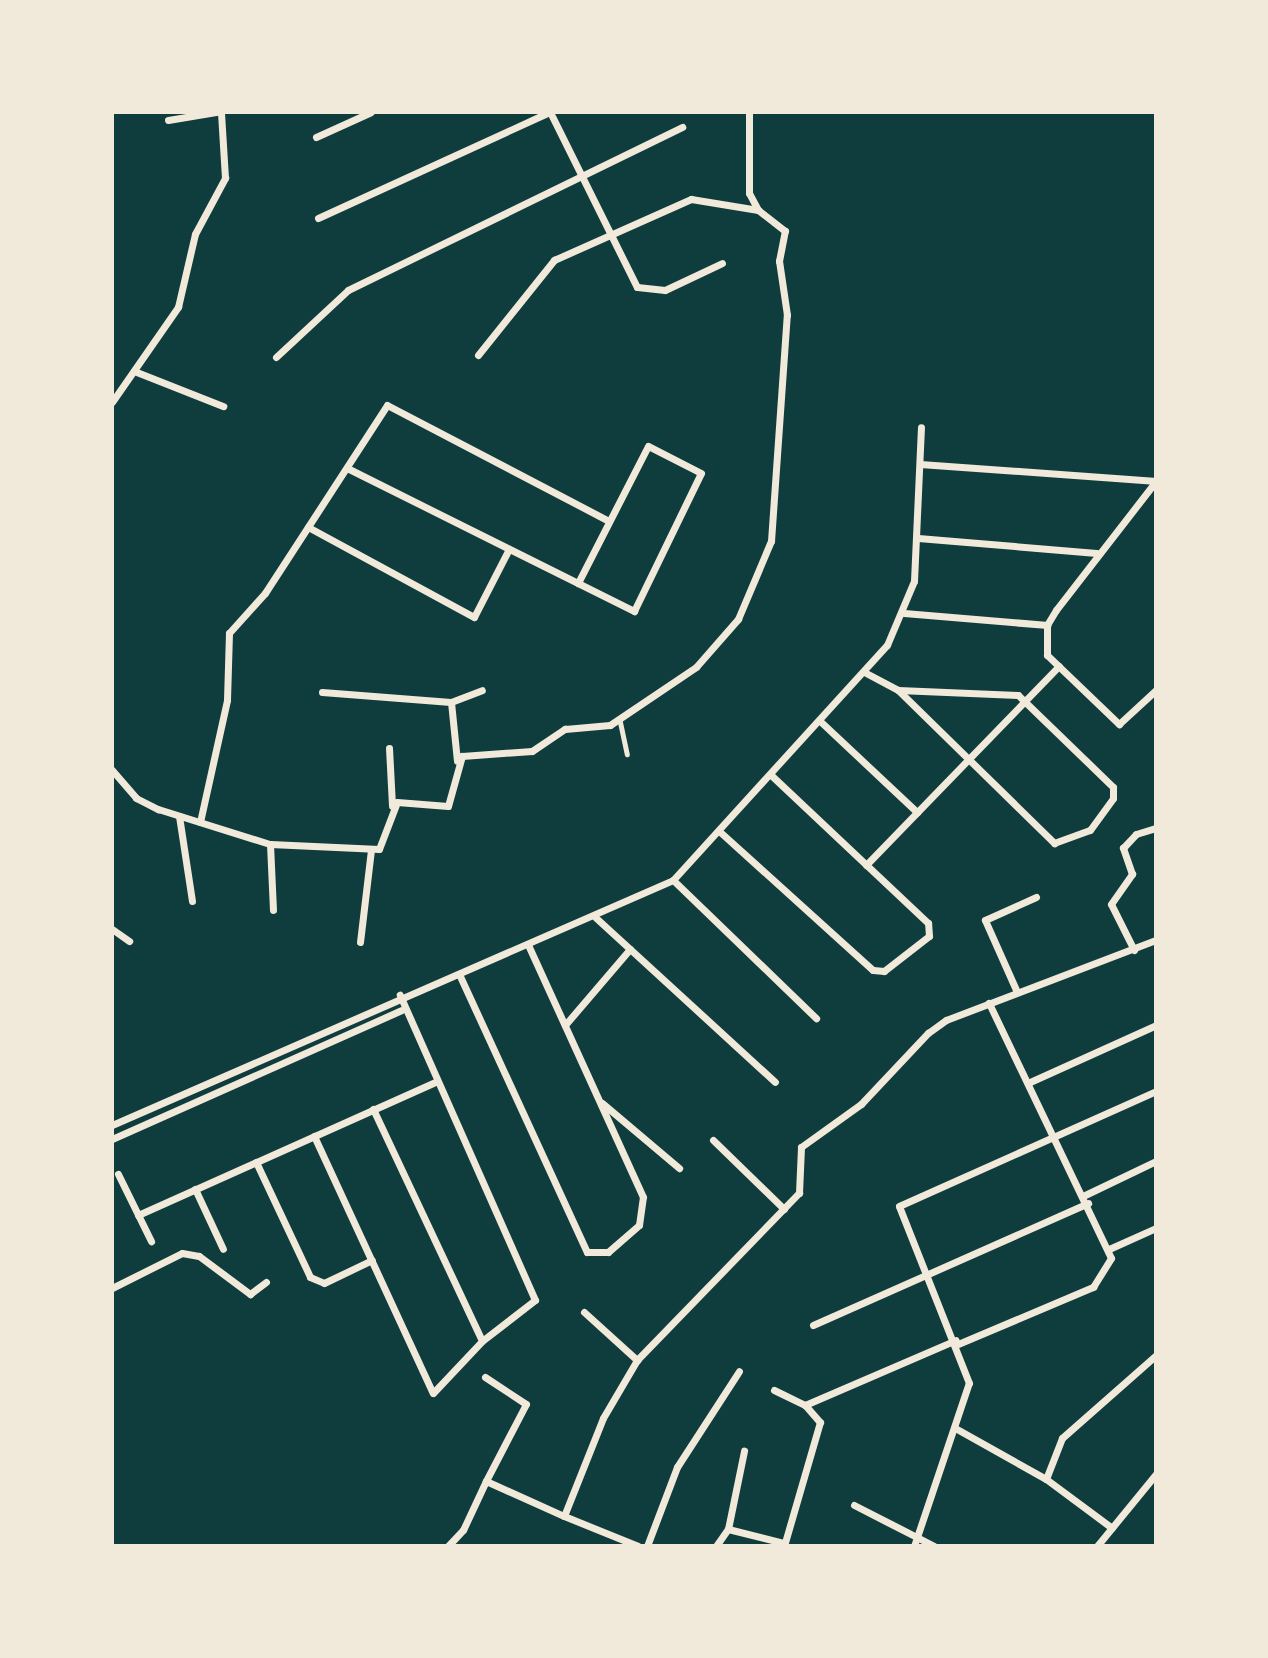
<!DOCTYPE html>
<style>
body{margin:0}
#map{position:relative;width:1268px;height:1658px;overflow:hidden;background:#0f3d3e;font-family:"DM Sans",sans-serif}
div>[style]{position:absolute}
.service>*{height:4.5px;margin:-2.25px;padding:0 2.25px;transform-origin:2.25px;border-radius:2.25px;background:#f1e9da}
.minor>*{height:7px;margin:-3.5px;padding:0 3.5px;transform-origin:3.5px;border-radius:3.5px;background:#f1e9da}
span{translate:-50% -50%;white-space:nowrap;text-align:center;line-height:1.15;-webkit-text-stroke:5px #f1e9da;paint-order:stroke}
.frame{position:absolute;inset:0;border:114px solid #f1e9da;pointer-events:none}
</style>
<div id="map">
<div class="service">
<i style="left:620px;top:720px;width:35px;rotate:78deg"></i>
</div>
<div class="minor">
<i style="left:550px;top:112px;width:195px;rotate:63.6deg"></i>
<i style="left:637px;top:287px;width:28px;rotate:6deg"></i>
<i style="left:665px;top:290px;width:63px;rotate:-25.3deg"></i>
<i style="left:168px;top:120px;width:50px;rotate:-9.3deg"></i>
<i style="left:316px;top:137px;width:60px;rotate:-24.4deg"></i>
<i style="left:318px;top:218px;width:254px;rotate:-24.6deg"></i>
<i style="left:478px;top:355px;width:122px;rotate:-51.3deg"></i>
<i style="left:554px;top:260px;width:150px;rotate:-24deg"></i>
<i style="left:691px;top:199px;width:68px;rotate:9.3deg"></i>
<i style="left:276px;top:357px;width:98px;rotate:-42.9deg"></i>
<i style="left:348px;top:290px;width:372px;rotate:-26deg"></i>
<i style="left:134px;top:371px;width:96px;rotate:21.5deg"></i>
<i style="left:112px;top:402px;width:116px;rotate:-55.2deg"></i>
<i style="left:178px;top:307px;width:75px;rotate:-76.9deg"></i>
<i style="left:195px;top:234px;width:64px;rotate:-61.8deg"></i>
<i style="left:225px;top:178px;width:66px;rotate:-93.5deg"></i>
<i style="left:920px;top:464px;width:237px;rotate:4.1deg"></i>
<i style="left:347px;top:468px;width:321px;rotate:26.5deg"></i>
<i style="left:634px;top:611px;width:153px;rotate:-64.1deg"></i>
<i style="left:701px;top:473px;width:59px;rotate:-153deg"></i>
<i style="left:648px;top:446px;width:154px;rotate:117.1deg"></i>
<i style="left:1156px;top:481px;width:163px;rotate:127.8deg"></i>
<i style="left:1056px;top:610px;width:17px;rotate:121deg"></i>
<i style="left:1047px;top:625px;width:30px;rotate:90deg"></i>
<i style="left:1047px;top:655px;width:100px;rotate:43.8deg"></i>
<i style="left:1119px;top:724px;width:50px;rotate:-42.6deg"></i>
<i style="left:308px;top:527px;width:189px;rotate:28.5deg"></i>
<i style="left:474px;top:617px;width:76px;rotate:-62.8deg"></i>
<i style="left:918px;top:538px;width:179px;rotate:4.8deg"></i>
<i style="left:904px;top:613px;width:144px;rotate:4.8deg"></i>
<i style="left:866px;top:673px;width:36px;rotate:28deg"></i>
<i style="left:898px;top:690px;width:219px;rotate:44.4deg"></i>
<i style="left:1054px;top:843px;width:38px;rotate:-20deg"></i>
<i style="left:1090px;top:830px;width:39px;rotate:-54deg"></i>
<i style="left:1113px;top:798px;width:11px;rotate:-90deg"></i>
<i style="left:1113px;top:787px;width:132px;rotate:-135.9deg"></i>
<i style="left:1018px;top:695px;width:120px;rotate:-177.6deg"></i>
<i style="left:322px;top:692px;width:129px;rotate:4.4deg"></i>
<i style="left:451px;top:702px;width:59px;rotate:84.2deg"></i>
<i style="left:451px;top:702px;width:33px;rotate:-21deg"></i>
<i style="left:821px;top:722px;width:132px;rotate:43.2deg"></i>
<i style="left:389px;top:748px;width:58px;rotate:87deg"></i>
<i style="left:112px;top:770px;width:37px;rotate:49deg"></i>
<i style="left:136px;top:798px;width:25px;rotate:27deg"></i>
<i style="left:158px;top:809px;width:117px;rotate:17.4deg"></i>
<i style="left:270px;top:844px;width:109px;rotate:2.6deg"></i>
<i style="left:379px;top:849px;width:50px;rotate:-69deg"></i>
<i style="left:397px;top:802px;width:51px;rotate:4.5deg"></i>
<i style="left:448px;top:806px;width:52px;rotate:-74.4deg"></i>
<i style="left:462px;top:756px;width:70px;rotate:-4.1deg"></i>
<i style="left:532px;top:751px;width:40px;rotate:-34deg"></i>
<i style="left:565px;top:729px;width:45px;rotate:-5.1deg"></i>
<i style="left:610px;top:725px;width:104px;rotate:-34deg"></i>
<i style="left:696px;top:667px;width:64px;rotate:-48.8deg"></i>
<i style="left:738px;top:619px;width:85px;rotate:-67.1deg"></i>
<i style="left:771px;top:541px;width:227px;rotate:-86deg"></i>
<i style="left:787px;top:315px;width:55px;rotate:-98.4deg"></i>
<i style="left:779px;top:261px;width:31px;rotate:-79deg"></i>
<i style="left:785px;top:231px;width:34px;rotate:-142deg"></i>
<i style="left:758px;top:210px;width:19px;rotate:-118deg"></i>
<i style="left:749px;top:193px;width:81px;rotate:-90deg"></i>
<i style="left:179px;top:816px;width:86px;rotate:81.3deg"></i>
<i style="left:200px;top:822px;width:125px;rotate:-77.5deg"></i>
<i style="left:227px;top:700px;width:67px;rotate:-88.3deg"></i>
<i style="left:229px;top:633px;width:54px;rotate:-48deg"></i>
<i style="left:265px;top:593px;width:224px;rotate:-57deg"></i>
<i style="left:387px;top:405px;width:250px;rotate:27.6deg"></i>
<i style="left:719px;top:831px;width:207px;rotate:42.1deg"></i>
<i style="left:873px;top:970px;width:11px;rotate:5deg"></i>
<i style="left:884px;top:971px;width:57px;rotate:-37.9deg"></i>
<i style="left:929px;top:936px;width:13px;rotate:-94deg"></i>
<i style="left:928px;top:923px;width:216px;rotate:-136.7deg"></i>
<i style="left:270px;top:844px;width:66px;rotate:87.4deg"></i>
<i style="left:866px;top:865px;width:277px;rotate:-45.9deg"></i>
<i style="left:673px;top:880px;width:199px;rotate:44deg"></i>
<i style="left:595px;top:917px;width:244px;rotate:42.5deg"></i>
<i style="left:112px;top:929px;width:21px;rotate:35deg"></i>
<i style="left:360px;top:942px;width:93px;rotate:-83.2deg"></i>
<i style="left:1134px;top:950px;width:51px;rotate:-116.6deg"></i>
<i style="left:1111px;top:904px;width:37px;rotate:-55deg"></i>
<i style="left:1132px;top:874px;width:28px;rotate:-109deg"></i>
<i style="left:1123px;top:848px;width:19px;rotate:-47deg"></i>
<i style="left:1136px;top:834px;width:21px;rotate:-17deg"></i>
<i style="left:459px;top:974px;width:306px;rotate:65.3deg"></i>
<i style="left:587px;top:1252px;width:21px"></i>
<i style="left:608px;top:1252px;width:41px;rotate:-41.1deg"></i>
<i style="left:639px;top:1225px;width:28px;rotate:-82deg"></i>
<i style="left:643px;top:1197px;width:277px;rotate:-114.5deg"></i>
<i style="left:1017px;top:992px;width:79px;rotate:-114deg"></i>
<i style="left:985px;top:920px;width:56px;rotate:-24.3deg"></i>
<i style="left:565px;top:1025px;width:100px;rotate:-49.5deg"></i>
<i style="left:1030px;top:1082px;width:138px;rotate:-24.3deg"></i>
<i style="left:602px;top:1103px;width:101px;rotate:40.2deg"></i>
<i style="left:373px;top:1109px;width:256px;rotate:64.8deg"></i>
<i style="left:112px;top:1125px;width:612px;rotate:-23.59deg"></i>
<i style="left:673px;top:880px;width:318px;rotate:-47.7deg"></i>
<i style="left:887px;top:645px;width:69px;rotate:-67.1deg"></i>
<i style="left:914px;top:581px;width:154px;rotate:-87.4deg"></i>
<i style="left:314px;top:1136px;width:283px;rotate:65.2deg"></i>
<i style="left:433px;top:1393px;width:71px;rotate:-46.7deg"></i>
<i style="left:482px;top:1341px;width:67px;rotate:-37.7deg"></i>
<i style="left:535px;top:1300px;width:334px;rotate:-113.9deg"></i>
<i style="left:112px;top:1139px;width:317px;rotate:-24deg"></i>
<i style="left:713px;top:1140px;width:99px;rotate:44.2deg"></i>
<i style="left:256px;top:1162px;width:127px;rotate:64.8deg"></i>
<i style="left:310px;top:1277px;width:15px;rotate:23deg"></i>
<i style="left:324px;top:1283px;width:53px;rotate:-25.6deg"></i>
<i style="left:118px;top:1174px;width:75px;rotate:63.8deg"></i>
<i style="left:195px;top:1189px;width:66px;rotate:65deg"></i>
<i style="left:1085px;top:1195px;width:79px;rotate:-25.6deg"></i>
<i style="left:138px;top:1215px;width:325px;rotate:-24.1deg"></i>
<i style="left:1109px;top:1249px;width:51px;rotate:-24.1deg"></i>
<i style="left:112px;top:1288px;width:78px;rotate:-26.6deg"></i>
<i style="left:182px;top:1253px;width:17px;rotate:10deg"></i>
<i style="left:199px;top:1256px;width:64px;rotate:36.7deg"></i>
<i style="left:250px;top:1294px;width:20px;rotate:-37deg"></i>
<i style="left:584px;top:1312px;width:72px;rotate:42.2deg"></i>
<i style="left:813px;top:1325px;width:301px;rotate:-23.9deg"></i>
<i style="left:958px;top:1344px;width:147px;rotate:-22.9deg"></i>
<i style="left:1093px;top:1287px;width:34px;rotate:-58deg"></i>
<i style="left:1111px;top:1258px;width:283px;rotate:-115.6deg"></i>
<i style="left:485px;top:1377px;width:49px;rotate:33.4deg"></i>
<i style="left:526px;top:1404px;width:87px;rotate:117.5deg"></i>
<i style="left:774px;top:1390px;width:34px;rotate:26deg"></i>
<i style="left:805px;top:1405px;width:23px;rotate:49deg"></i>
<i style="left:820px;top:1422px;width:129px;rotate:106.2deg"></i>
<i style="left:805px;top:1405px;width:164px;rotate:-23.3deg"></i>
<i style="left:955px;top:1428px;width:104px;rotate:29.3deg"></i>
<i style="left:1046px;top:1479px;width:82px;rotate:36.6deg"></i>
<i style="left:1046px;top:1479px;width:44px;rotate:-68.7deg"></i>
<i style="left:1062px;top:1438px;width:125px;rotate:-41.4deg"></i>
<i style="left:854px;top:1505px;width:90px;rotate:27.1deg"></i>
<i style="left:564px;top:1516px;width:80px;rotate:22.1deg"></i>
<i style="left:728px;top:1529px;width:58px;rotate:14deg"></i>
<i style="left:448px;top:1546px;width:22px;rotate:-47deg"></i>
<i style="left:463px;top:1530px;width:54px;rotate:-64.9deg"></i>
<i style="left:486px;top:1481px;width:85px;rotate:24.2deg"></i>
<i style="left:564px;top:1516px;width:105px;rotate:-68.3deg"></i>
<i style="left:603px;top:1418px;width:67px;rotate:-59.6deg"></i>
<i style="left:637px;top:1360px;width:233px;rotate:-45.9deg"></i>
<i style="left:799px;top:1193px;width:46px;rotate:-87.5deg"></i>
<i style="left:801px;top:1147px;width:74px;rotate:-35.6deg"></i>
<i style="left:861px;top:1104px;width:98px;rotate:-46.7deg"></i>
<i style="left:928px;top:1033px;width:22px;rotate:-36deg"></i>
<i style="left:946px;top:1020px;width:225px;rotate:-20.9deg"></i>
<i style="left:647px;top:1546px;width:85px;rotate:-69.2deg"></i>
<i style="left:677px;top:1467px;width:114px;rotate:-57.1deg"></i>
<i style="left:716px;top:1546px;width:21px;rotate:-55deg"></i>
<i style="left:728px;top:1529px;width:80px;rotate:-78.4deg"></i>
<i style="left:914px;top:1546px;width:172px;rotate:-71.4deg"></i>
<i style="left:969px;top:1383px;width:190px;rotate:-111.6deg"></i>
<i style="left:899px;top:1206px;width:282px;rotate:-24.1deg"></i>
<i style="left:1097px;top:1546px;width:93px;rotate:-50.7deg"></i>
</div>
<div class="frame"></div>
</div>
